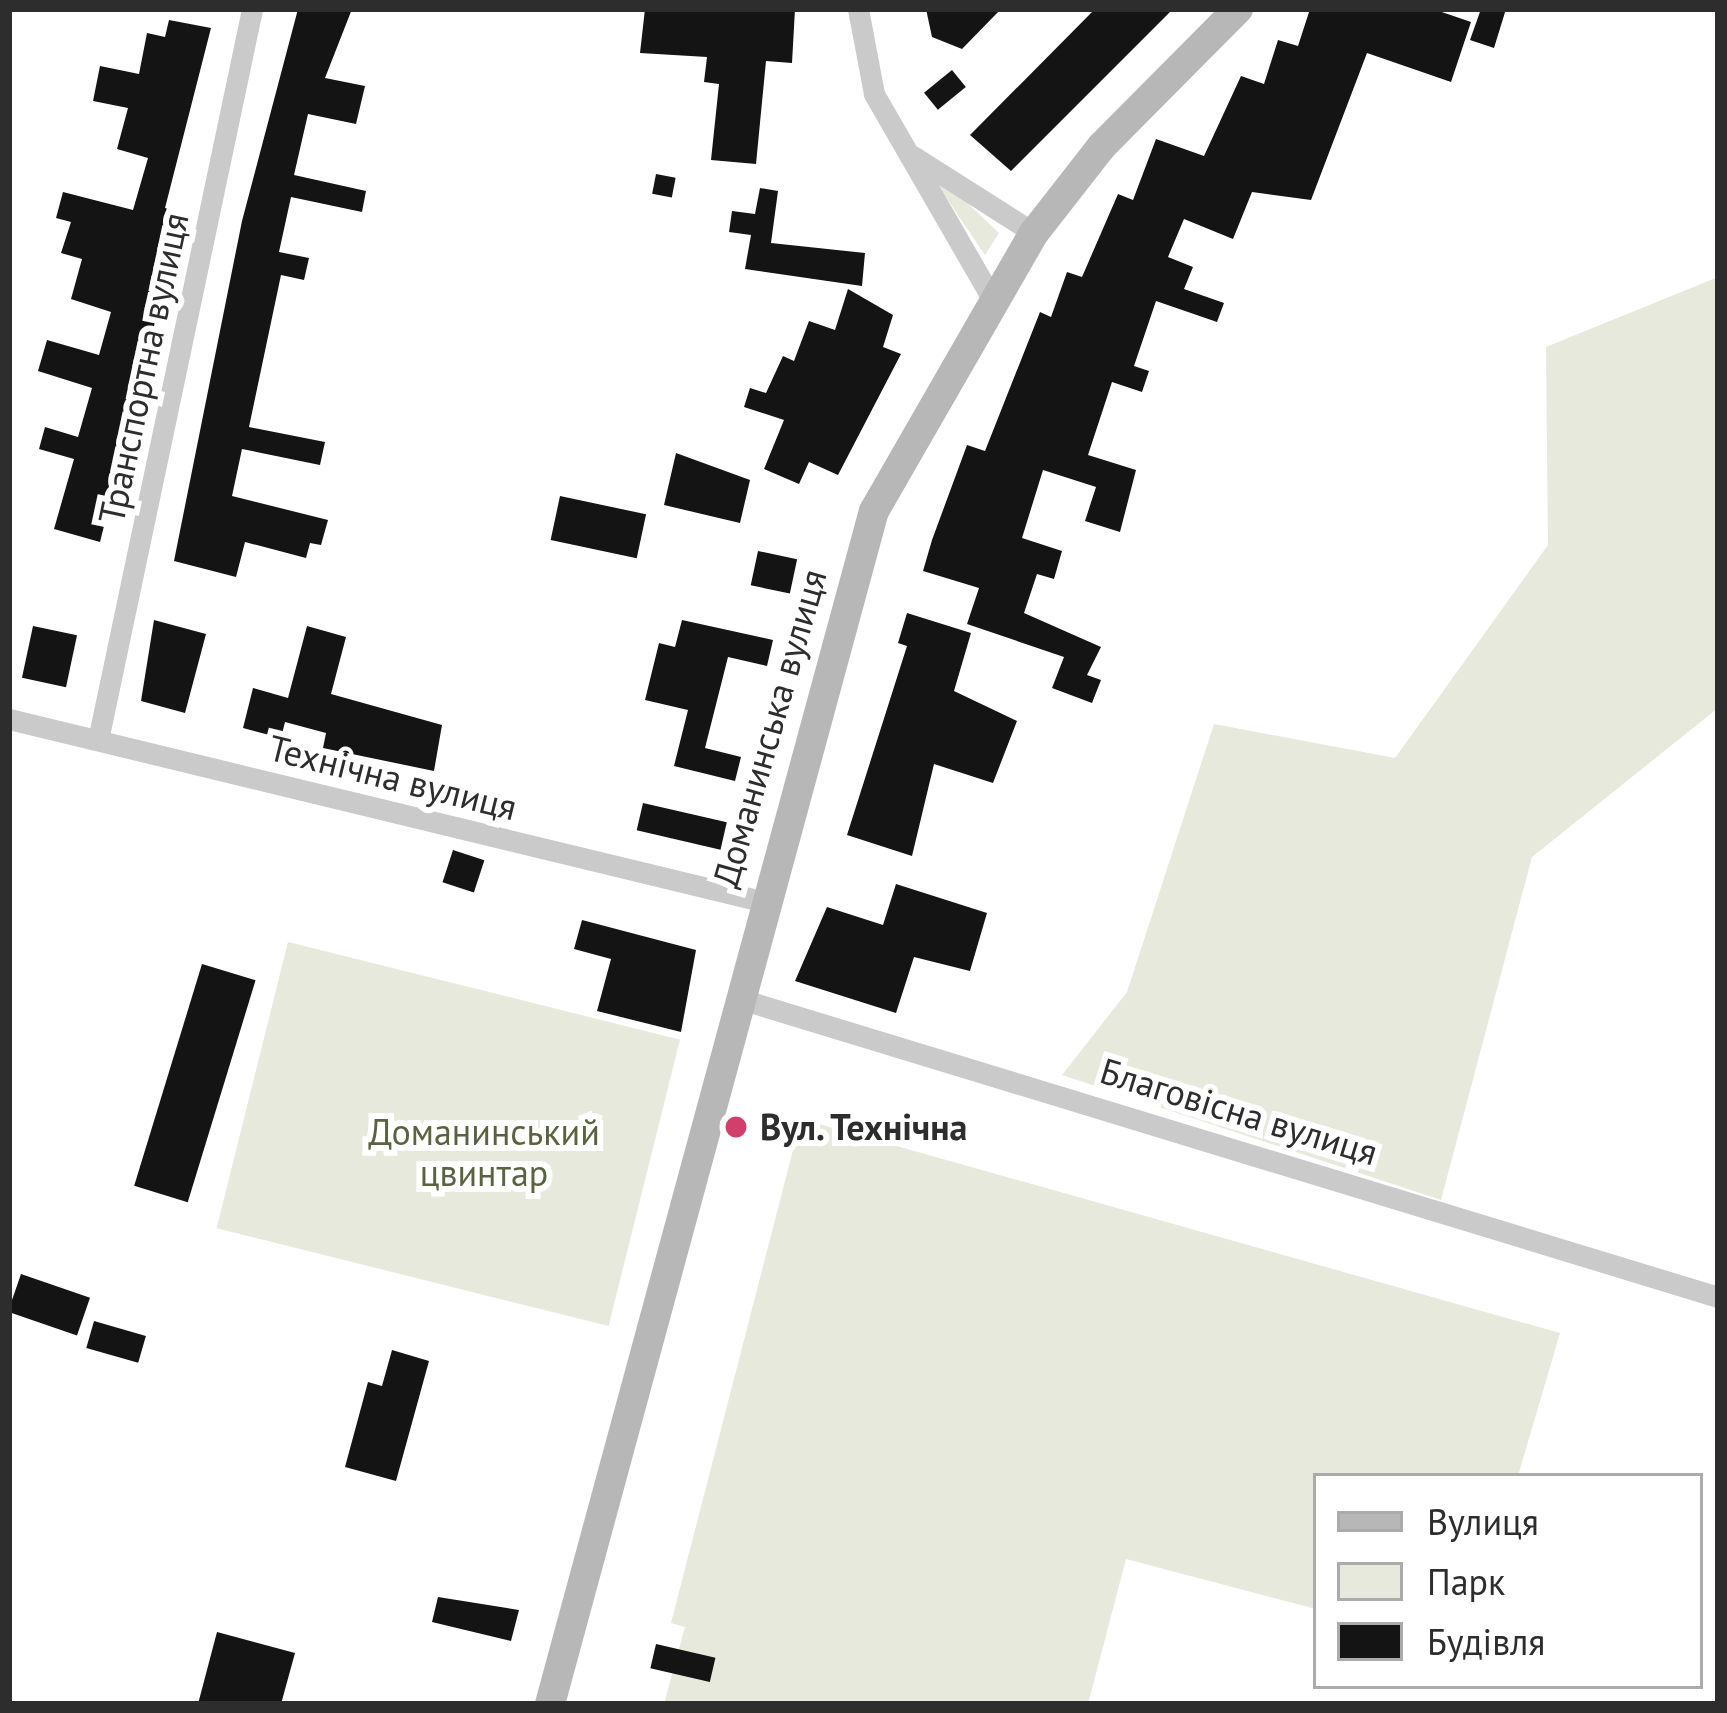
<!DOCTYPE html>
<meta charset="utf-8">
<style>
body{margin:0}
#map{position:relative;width:1727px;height:1713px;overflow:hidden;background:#fff;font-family:"PT Sans",sans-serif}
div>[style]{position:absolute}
.green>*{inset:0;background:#e6e9db;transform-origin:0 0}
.building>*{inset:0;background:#141414;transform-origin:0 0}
.minor>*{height:21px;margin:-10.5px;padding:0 10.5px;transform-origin:10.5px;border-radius:10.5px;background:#cacaca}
.secondary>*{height:30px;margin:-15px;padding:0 15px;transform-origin:15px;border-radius:15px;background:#b7b7b7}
.dots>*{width:33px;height:33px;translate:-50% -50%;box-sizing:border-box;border:6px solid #fff;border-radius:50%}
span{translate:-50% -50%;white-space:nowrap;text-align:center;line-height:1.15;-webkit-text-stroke:12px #fff;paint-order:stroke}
.street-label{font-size:36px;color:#2d2d2d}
.poi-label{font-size:36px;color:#2d2d2d;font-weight:700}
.left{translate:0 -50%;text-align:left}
.park-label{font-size:36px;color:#59633f}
.frame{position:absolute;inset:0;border:12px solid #2d2d2d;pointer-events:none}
.legend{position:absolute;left:1313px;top:1473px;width:390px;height:216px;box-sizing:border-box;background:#fff;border:3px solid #ababab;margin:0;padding:15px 21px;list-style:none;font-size:36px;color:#2d2d2d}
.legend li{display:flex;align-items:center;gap:24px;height:60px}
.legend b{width:60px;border:3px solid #ababab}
</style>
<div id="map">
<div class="green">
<i style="clip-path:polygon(939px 176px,999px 233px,985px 255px,935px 181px)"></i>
<i style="clip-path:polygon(1718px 277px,1718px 708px,1532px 857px,1441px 1200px,1062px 1075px,1127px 992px,1214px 724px,1395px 758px,1548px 545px,1546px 347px)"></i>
<i style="left:288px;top:942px;width:404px;height:295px;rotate:14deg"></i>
<i style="clip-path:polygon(801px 1119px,1560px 1333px,1518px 1476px,1316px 1476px,1316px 1609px,1126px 1559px,1088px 1704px,664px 1704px,685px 1627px,671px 1623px)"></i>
</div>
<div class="building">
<i style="clip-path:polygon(298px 9px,352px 9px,325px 78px,365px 86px,356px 124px,308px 114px,294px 175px,366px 191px,362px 212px,291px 197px,279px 252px,309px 258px,304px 280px,281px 275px,249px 427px,325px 442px,320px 465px,242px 449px,232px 496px,328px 520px,321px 545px,310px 543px,306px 558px,245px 542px,236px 577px,174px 561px,242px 221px)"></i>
<i style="clip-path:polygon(645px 9px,795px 9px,792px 63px,766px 61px,756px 164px,711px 160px,719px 84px,704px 82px,707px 57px,640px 53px)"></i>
<i style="clip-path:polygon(926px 9px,1001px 9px,962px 49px,932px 37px)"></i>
<i style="clip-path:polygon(1095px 9px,1173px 9px,1011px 171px,970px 135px)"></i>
<i style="clip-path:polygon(1310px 9px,1433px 9px,1471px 22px,1451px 82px,1367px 53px,1311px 200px,1252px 192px,1233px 239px,1184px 219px,1168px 257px,1193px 267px,1184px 289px,1224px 303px,1217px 322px,1156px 301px,1134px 366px,1149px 371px,1142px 392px,1112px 382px,1088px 455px,1136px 470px,1120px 532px,1085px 521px,1096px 487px,1043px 470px,1022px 538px,1062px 551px,1054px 579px,1037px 574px,1024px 613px,1101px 647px,1087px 675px,1101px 680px,1092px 703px,1052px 688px,1064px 657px,967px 624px,979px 588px,923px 571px,932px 540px,967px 445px,985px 451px,1040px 312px,1051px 317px,1067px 272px,1082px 277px,1118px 194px,1133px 200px,1156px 139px,1204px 156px,1241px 76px,1264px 84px,1278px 40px,1298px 46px)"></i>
<i style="clip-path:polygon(1481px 9px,1506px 9px,1494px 48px,1470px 40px)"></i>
<i style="clip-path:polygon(169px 20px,211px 28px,165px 208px,179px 212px,167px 274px,100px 542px,54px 529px,74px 459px,39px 449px,45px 427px,78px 437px,92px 388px,38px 371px,47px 340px,99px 355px,111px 312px,71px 299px,82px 259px,61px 253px,71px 222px,56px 218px,63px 192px,133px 210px,148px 158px,117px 149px,128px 108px,93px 101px,100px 66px,139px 74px,147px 33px,165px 37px)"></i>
<i style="left:952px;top:70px;width:22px;height:36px;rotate:51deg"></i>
<i style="left:656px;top:174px;width:20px;height:20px;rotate:11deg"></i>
<i style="clip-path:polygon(760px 188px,778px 191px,771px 243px,865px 253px,862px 286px,745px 269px,751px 235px,729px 232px,732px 211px,755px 214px)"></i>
<i style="clip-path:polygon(848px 289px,893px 315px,883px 347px,901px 354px,838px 475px,809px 462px,799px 484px,764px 469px,784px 420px,744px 407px,750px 388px,766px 393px,783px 356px,794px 361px,809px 321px,835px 330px)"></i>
<i style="clip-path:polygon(676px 453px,750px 480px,740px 523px,664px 505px)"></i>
<i style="left:560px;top:496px;width:88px;height:45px;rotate:12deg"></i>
<i style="left:758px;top:551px;width:40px;height:35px;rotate:12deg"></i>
<i style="clip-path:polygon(907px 613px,971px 633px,954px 691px,1017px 721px,993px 783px,934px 764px,912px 856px,847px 835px,907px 646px,898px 643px)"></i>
<i style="clip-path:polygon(154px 620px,206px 634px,185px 713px,141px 701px)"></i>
<i style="clip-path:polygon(682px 620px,773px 640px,767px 666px,728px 657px,705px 748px,741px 757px,735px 781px,674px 766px,688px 710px,645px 700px,659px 643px,675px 647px)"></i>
<i style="left:33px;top:626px;width:45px;height:53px;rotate:12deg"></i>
<i style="clip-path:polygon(307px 626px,346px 637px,331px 694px,442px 725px,434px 771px,323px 748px,326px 733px,285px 722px,281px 738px,243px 728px,253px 688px,288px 698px)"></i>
<i style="left:643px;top:803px;width:86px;height:28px;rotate:13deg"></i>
<i style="left:453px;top:850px;width:33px;height:34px;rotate:18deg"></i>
<i style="clip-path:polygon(896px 884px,987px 913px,970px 971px,914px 957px,896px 1013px,795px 981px,827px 907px,883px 925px)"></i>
<i style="clip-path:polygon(582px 920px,696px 950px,681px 1032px,597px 1011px,611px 959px,574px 949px)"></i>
<i style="left:202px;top:964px;width:56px;height:232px;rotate:17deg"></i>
<i style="left:21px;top:1274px;width:73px;height:40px;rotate:19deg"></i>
<i style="left:94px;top:1321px;width:54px;height:28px;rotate:16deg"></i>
<i style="clip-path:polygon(392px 1350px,429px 1361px,396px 1481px,345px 1467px,368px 1382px,382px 1386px)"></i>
<i style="clip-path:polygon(438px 1597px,519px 1610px,511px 1641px,432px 1622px)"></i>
<i style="clip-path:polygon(217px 1632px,295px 1653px,281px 1704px,198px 1704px)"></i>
<i style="left:656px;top:1644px;width:61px;height:25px;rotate:13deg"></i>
</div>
<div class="minor">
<i style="left:858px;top:9px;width:86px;rotate:79.3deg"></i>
<i style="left:874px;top:94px;width:240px;rotate:60deg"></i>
<i style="left:913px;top:156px;width:143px;rotate:32.5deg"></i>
<i style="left:9px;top:719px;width:774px;rotate:13.61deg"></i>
<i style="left:98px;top:740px;width:747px;rotate:-78.1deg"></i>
<i style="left:737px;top:998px;width:1026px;rotate:16.95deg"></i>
</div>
<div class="secondary">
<i style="left:550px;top:1704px;width:1236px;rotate:-74.81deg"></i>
<i style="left:874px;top:511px;width:321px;rotate:-60.1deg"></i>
<i style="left:1034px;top:233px;width:110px;rotate:-52deg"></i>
<i style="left:1102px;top:146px;width:193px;rotate:-45.2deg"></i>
</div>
<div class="dots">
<i style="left:736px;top:1127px;background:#d33f6d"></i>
</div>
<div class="street-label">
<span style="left:143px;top:368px;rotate:-78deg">Транспортна вулиця</span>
<span style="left:769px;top:728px;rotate:-74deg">Доманинська вулиця</span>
<span style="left:393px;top:777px;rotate:14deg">Технічна вулиця</span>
<span style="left:1239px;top:1111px;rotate:17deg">Благовісна вулиця</span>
</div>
<div class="poi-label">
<span class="left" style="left:760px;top:1127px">Вул. Технічна</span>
</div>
<div class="park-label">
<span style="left:484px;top:1152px">Доманинський<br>цвинтар</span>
</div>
<div class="frame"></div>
<ul class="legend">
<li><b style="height:15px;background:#b7b7b7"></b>Вулиця</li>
<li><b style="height:33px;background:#e6e9db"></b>Парк</li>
<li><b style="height:33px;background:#141414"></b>Будівля</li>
</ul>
</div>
